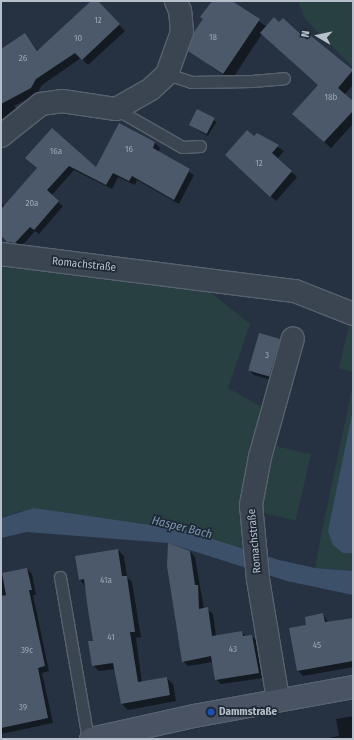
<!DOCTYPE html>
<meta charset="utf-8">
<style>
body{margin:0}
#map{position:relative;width:354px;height:740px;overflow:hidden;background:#263241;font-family:"Fira Sans Condensed",sans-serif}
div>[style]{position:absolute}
.green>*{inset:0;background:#284042;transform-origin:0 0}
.water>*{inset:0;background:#3c506a}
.shadow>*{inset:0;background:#0007;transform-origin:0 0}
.building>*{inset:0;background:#4c596a;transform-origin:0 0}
.roads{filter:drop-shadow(1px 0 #58626e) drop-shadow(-1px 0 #58626e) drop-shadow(0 1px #58626e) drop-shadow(0 -1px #58626e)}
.lane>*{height:11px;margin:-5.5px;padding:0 5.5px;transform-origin:5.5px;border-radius:5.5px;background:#3b4451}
.street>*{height:22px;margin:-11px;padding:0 11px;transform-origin:11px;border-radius:11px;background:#3b4451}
.secondary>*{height:22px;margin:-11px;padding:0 11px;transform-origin:11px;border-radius:11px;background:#495364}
.dots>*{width:11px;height:11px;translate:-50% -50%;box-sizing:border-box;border:2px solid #1f2936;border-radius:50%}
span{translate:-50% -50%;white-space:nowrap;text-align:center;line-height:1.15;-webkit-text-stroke:3.5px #1f2936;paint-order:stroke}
.number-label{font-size:9px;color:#9ca6b3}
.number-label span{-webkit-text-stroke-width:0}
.street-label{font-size:11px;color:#b7bfcb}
.poi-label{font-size:11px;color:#b7bfcb;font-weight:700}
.left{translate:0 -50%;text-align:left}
.water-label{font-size:12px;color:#7f96b2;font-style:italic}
.frame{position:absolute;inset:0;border:2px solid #b7bfcb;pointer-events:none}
.north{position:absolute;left:298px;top:16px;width:40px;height:40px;-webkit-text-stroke:3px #1f2936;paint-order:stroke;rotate:279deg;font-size:11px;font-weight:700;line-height:16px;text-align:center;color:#b7bfcb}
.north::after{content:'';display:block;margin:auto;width:14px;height:18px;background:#b7bfcb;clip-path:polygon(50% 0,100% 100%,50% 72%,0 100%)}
</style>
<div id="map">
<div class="green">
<i style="clip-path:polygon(298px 1px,353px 1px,353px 67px,305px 19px)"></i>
<i style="clip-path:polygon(1px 262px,201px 285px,250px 324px,228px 388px,265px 409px,253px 550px,34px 508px,1px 517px)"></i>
<i style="clip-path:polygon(349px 325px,353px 327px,353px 372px,339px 368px)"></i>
<i style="clip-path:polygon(353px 385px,353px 571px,315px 568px,322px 530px)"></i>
<i style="left:271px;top:445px;width:41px;height:68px;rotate:13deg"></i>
</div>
<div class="water">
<i style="clip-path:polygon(353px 410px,353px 553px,343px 553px,333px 545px,328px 531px)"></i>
<i style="clip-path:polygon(34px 508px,184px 530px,279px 560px,315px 568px,353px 571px,353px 595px,287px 581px,168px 543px,27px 532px,1px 538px,1px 518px)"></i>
</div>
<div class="shadow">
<i style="clip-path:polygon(92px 1px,97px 1px,125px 31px,88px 65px,81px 58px,42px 85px,37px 94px,14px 106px,20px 112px,1px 130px,1px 50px,25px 34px,38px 51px)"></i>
<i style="clip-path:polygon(213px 1px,231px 1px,267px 27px,280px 23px,307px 42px,311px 38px,353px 72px,353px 85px,344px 95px,353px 103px,353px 124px,331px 148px,293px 114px,319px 85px,262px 34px,231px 81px,190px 51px)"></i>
<i style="left:198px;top:110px;width:22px;height:17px;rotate:32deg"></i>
<i style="clip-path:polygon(119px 125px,155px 143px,160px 148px,158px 152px,194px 175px,179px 204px,137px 180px,135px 185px,118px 177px,112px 189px,74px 170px,51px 196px,63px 206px,39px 234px,35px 231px,20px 248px,13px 247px,1px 237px,1px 203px,5px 206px,38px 169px,26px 157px,96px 169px)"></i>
<i style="clip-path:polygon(257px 134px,284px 151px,277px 159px,297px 177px,276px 201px,231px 160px)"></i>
<i style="clip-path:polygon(279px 340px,285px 346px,275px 381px,254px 375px,248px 369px)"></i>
<i style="clip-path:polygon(118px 550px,124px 556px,127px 577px,132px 582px,141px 637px,136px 638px,142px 683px,167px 678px,173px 684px,176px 701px,128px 710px,122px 704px,115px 669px,99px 671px,93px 665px,94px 642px,85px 586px,80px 580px)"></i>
<i style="clip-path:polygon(190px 551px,195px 557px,204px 609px,207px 609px,213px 614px,216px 636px,242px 632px,246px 637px,252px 636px,257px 641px,263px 678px,221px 684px,216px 679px,213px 662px,188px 666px,183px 661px)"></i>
<i style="clip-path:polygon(27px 569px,32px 574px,36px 595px,33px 595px,49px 671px,42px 673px,53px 723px,1px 734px,1px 574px)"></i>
<i style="clip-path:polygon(323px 614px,328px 622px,353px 618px,353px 667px,303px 676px,298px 671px,290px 629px,307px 626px)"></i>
<i style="clip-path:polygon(353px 716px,353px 739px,324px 739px,339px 736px,336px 719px)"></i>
</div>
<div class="building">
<i style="clip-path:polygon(91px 1px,98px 1px,120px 24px,82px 60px,75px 53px,36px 79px,31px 88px,1px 104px,1px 49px,25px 33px,37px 51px)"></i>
<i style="clip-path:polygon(212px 1px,232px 1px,260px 19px,223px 74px,188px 51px,194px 32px,203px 19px,200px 17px)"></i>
<i style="clip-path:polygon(274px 17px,279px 22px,283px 18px,307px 40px,311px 36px,353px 70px,338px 88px,353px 101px,353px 111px,324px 142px,292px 114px,318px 85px,260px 33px)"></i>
<i style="left:197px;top:109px;width:20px;height:18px;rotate:27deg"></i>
<i style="clip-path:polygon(119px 123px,155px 142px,153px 148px,190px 169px,174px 200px,132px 176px,129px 181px,113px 173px,106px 185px,69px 166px,47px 190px,59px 201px,34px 230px,30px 227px,15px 243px,7px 242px,1px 236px,1px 209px,37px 168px,25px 158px,52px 128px,96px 167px)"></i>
<i style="clip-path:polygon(247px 130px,254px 136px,257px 133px,279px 145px,272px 153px,292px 171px,270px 197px,225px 155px)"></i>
<i style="left:259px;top:333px;width:22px;height:39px;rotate:16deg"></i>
<i style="clip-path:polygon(168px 543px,190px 551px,195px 585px,198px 585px,199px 609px,208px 607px,212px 636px,242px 631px,243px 636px,252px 635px,259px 673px,215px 680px,211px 656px,182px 662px,167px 566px)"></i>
<i style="clip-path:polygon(118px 549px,122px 576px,127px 576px,135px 632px,130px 632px,138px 682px,167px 677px,170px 695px,121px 704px,113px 663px,92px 666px,88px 641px,93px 641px,88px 610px,84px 579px,79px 580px,75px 556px)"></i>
<i style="clip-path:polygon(27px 568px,32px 590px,29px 590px,45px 666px,38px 668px,48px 718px,1px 728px,1px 596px,6px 595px,2px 573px)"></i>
<i style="clip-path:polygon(323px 613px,325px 622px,353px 618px,353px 661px,297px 671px,289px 628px,306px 625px,305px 617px)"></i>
</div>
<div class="roads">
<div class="lane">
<i style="left:167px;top:74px;width:25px;rotate:18deg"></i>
<i style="left:191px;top:82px;width:61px;rotate:-0.9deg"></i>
<i style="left:252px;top:81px;width:32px;rotate:-5deg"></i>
<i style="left:116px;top:109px;width:76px;rotate:29.9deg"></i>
<i style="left:182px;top:147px;width:18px;rotate:-3deg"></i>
<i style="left:60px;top:577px;width:164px;rotate:80.2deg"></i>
</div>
<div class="street">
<i style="left:1px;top:136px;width:51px;rotate:-38.7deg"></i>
<i style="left:41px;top:104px;width:21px;rotate:-8deg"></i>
<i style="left:62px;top:101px;width:55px;rotate:8.4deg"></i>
<i style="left:116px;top:109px;width:40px;rotate:-29.7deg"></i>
<i style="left:151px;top:89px;width:22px;rotate:-43deg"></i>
<i style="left:167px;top:74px;width:45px;rotate:-70.3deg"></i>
<i style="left:182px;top:32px;width:21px;rotate:-95deg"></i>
<i style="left:180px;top:11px;width:11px;rotate:-112deg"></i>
<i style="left:1px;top:254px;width:296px;rotate:7.2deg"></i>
<i style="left:295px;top:291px;width:62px;rotate:21.6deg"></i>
<i style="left:278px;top:699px;width:122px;rotate:-99.5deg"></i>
<i style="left:258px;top:579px;width:74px;rotate:-95.4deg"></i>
<i style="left:251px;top:505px;width:49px;rotate:-79.4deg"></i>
<i style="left:260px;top:457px;width:123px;rotate:-74.5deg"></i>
</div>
<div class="secondary">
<i style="left:91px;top:739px;width:106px;rotate:-12.6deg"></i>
<i style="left:194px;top:716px;width:162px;rotate:-10.3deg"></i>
</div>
</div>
<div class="dots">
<i style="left:211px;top:712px;background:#1a4fb4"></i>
</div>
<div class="number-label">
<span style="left:98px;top:20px">12</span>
<span style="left:213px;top:37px">18</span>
<span style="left:78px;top:38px">10</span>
<span style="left:23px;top:58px">26</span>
<span style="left:331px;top:97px">18b</span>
<span style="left:129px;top:149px">16</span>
<span style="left:56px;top:151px">16a</span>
<span style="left:259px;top:163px">12</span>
<span style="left:32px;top:203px">20a</span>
<span style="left:267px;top:355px">3</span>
<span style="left:106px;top:580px">41a</span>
<span style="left:111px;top:637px">41</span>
<span style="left:317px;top:645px">45</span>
<span style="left:233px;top:649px">43</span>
<span style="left:27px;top:650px">39c</span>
<span style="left:23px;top:707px">39</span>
</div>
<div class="street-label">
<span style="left:84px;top:265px;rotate:6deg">Romachstraße</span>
<span style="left:255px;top:541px;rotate:-95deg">Romachstraße</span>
</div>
<div class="poi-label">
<span class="left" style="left:219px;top:712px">Dammstraße</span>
</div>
<div class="water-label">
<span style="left:182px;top:528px;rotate:14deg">Hasper Bach</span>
</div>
<div class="frame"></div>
<div class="north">N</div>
</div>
